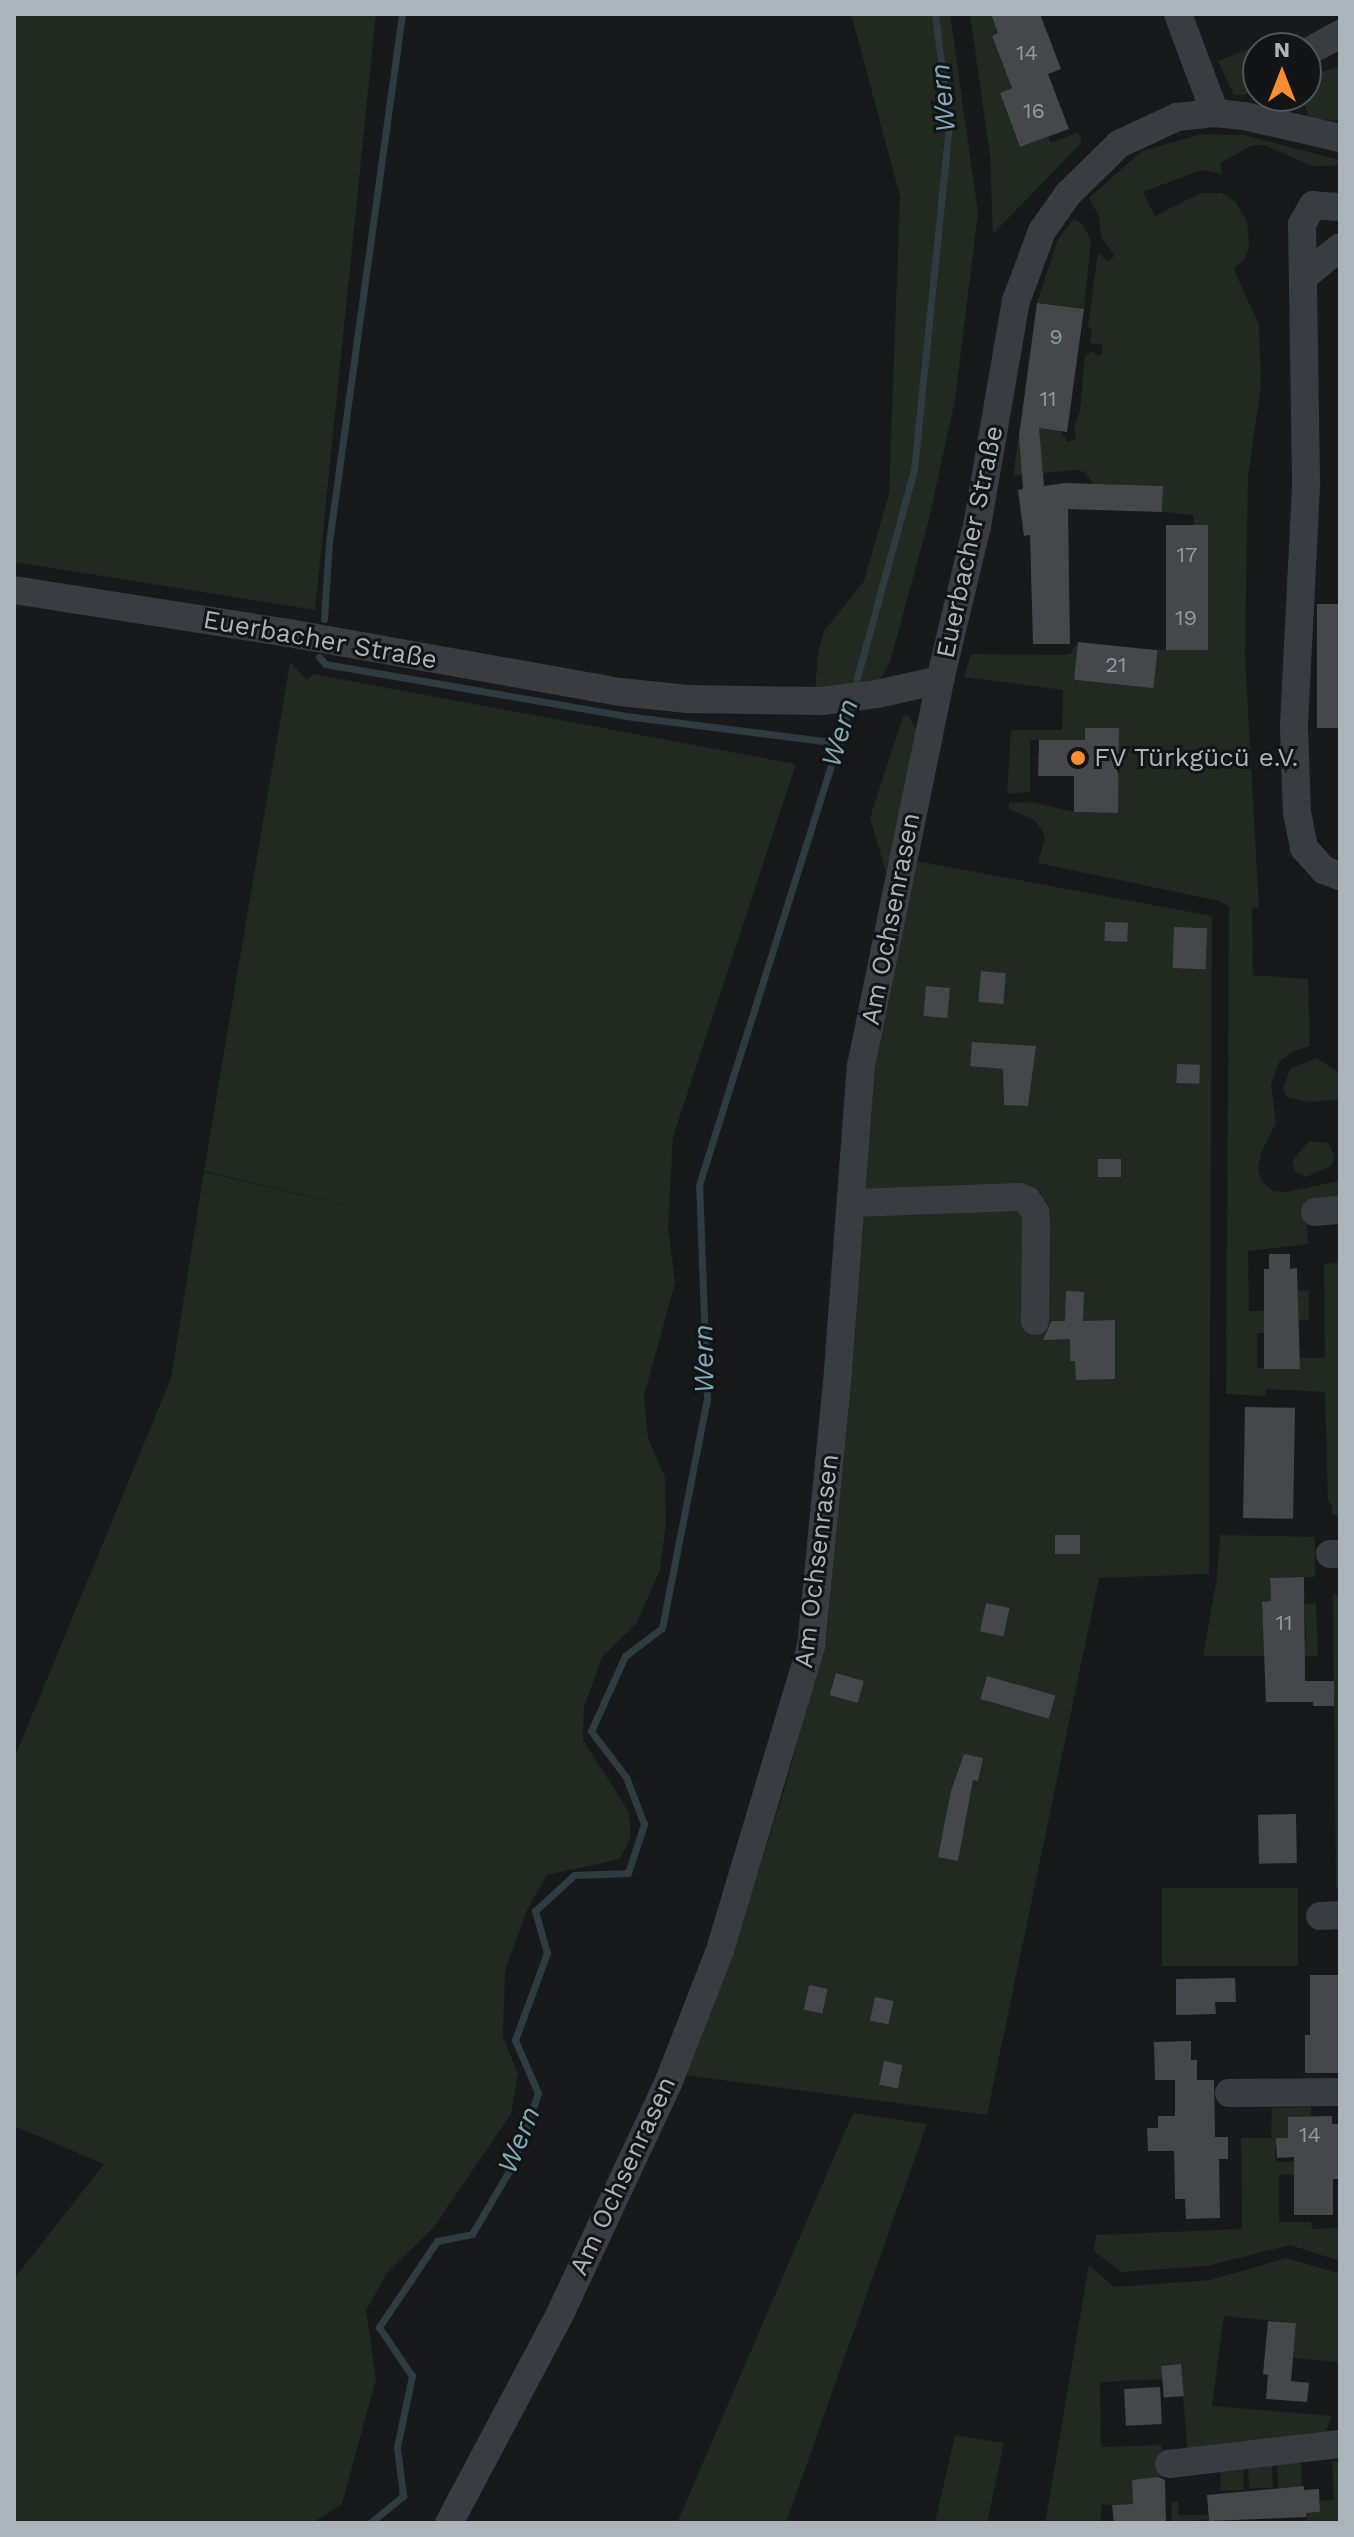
<!DOCTYPE html>
<meta charset="utf-8">
<style>
body{margin:0}
#map{position:relative;width:1354px;height:2537px;overflow:hidden;background:#18191b;font-family:"Work Sans",sans-serif}
div>[style]{position:absolute}
.green>*{inset:0;background:#212920;transform-origin:0 0}
.stream>*{height:7px;margin:-3.5px;padding:0 3.5px;transform-origin:3.5px;border-radius:3.5px;background:#2e3b40}
.building>*{inset:0;background:#45474b;transform-origin:0 0}
.minor>*{height:28px;margin:-14px;padding:0 14px;transform-origin:14px;border-radius:14px;background:#393c40}
.dots>*{width:22px;height:22px;translate:-50% -50%;box-sizing:border-box;border:4px solid #131416;border-radius:50%}
span{translate:-50% -50%;white-space:nowrap;text-align:center;line-height:1.15;-webkit-text-stroke:6px #131416;paint-order:stroke}
.number-label{font-size:22px;color:#92989f}
.number-label span{-webkit-text-stroke-width:0}
.street-label{font-size:26px;color:#abb3bb}
.poi-label{font-size:26px;color:#abb3bb}
.left{translate:0 -50%;text-align:left}
.water-label{font-size:28px;color:#81a9b6;font-style:italic}
.frame{position:absolute;inset:0;border:16px solid #abb3bb;pointer-events:none}
.north{position:absolute;left:1242px;top:32px;width:80px;height:80px;box-sizing:border-box;background:#131416;border:2px solid #505458;border-radius:50%;rotate:0deg;font-size:22px;font-weight:700;line-height:32px;text-align:center;color:#abb3bb}
.north::after{content:'';display:block;margin:auto;width:28px;height:36px;background:#f88d34;clip-path:polygon(50% 0,100% 100%,50% 72%,0 100%)}
</style>
<div id="map">
<div class="green">
<i style="clip-path:polygon(14px 14px,376px 14px,315px 610px,14px 562px)"></i>
<i style="clip-path:polygon(851px 14px,950px 14px,978px 213px,955px 400px,929px 519px,890px 662px,877px 684px,815px 691px,818px 652px,824px 631px,864px 581px,889px 494px,900px 196px)"></i>
<i style="clip-path:polygon(970px 14px,991px 14px,998px 33px,992px 37px,1012px 88px,1000px 93px,1020px 147px,1048px 137px,1051px 143px,1078px 132px,1082px 142px,993px 234px,990px 156px)"></i>
<i style="clip-path:polygon(1278px 37px,1284px 48px,1258px 48px,1258px 84px,1254px 89px,1245px 95px,1234px 95px,1218px 61px)"></i>
<i style="clip-path:polygon(1340px 66px,1340px 121px,1310px 118px,1300px 96px,1306px 96px,1306px 72px,1310px 67px,1322px 72px)"></i>
<i style="clip-path:polygon(1202px 134px,1244px 135px,1340px 160px,1340px 165px,1312px 166px,1264px 145px,1253px 145px,1220px 163px,1222px 174px,1201px 170px,1143px 192px,1155px 216px,1201px 193px,1222px 193px,1236px 202px,1247px 221px,1249px 247px,1244px 260px,1233px 268px,1259px 325px,1261px 387px,1248px 475px,1245px 656px,1259px 907px,1252px 908px,1253px 975px,1308px 979px,1310px 1046px,1294px 1051px,1279px 1062px,1271px 1084px,1276px 1123px,1261px 1153px,1258px 1170px,1262px 1181px,1273px 1191px,1286px 1192px,1340px 1181px,1340px 1198px,1306px 1200px,1308px 1244px,1248px 1251px,1249px 1311px,1297px 1310px,1298px 1291px,1309px 1291px,1309px 1320px,1264px 1322px,1264px 1333px,1257px 1333px,1257px 1368px,1299px 1369px,1300px 1358px,1325px 1358px,1324px 1264px,1340px 1262px,1340px 1515px,1332px 1515px,1332px 1506px,1328px 1501px,1325px 1392px,1266px 1389px,1265px 1396px,1226px 1394px,1229px 907px,1219px 901px,1038px 863px,1045px 837px,1042px 830px,1034px 820px,1009px 809px,1009px 803px,1032px 802px,1074px 812px,1118px 813px,1119px 729px,1085px 740px,1030px 740px,1030px 792px,1007px 794px,1011px 730px,1062px 730px,1063px 690px,964px 677px,971px 654px,1063px 655px,1070px 654px,1078px 642px,1075px 680px,1153px 688px,1158px 650px,1207px 650px,1193px 515px,1162px 512px,1163px 486px,1094px 484px,1084px 472px,1075px 470px,1043px 473px,1041px 456px,1022px 475px,1013px 476px,1020px 426px,1060px 431px,1068px 442px,1076px 439px,1074px 427px,1080px 411px,1085px 356px,1094px 351px,1097px 356px,1102px 354px,1102px 345px,1090px 343px,1092px 329px,1088px 327px,1098px 252px,1107px 261px,1115px 256px,1101px 237px,1099px 216px,1089px 198px,1142px 151px)"></i>
<i style="clip-path:polygon(1074px 219px,1083px 225px,1091px 241px,1084px 309px,1037px 303px,1058px 239px)"></i>
<i style="clip-path:polygon(290px 662px,307px 680px,313px 674px,796px 764px,673px 1137px,668px 1228px,675px 1283px,644px 1396px,648px 1438px,665px 1477px,666px 1523px,660px 1570px,636px 1624px,602px 1657px,584px 1707px,583px 1740px,629px 1812px,631px 1836px,620px 1859px,547px 1875px,527px 1910px,505px 1971px,503px 2037px,518px 2074px,511px 2114px,434px 2227px,388px 2272px,366px 2310px,376px 2379px,342px 2504px,312px 2523px,14px 2523px,14px 2279px,104px 2164px,14px 2126px,14px 1759px,171px 1378px,204px 1172px,429px 1225px,204px 1171px)"></i>
<i style="clip-path:polygon(908px 715px,916px 730px,888px 879px,870px 818px,903px 716px)"></i>
<i style="clip-path:polygon(911px 860px,1212px 916px,1209px 1574px,1099px 1578px,987px 2115px,684px 2075px,732px 1954px,785px 1787px,827px 1634px,862px 1214px,1023px 1205px,1040px 1331px,1041px 1192px,876px 1196px,864px 1189px,869px 1077px)"></i>
<i style="clip-path:polygon(1316px 1058px,1340px 1073px,1340px 1096px,1336px 1100px,1306px 1102px,1286px 1097px,1283px 1089px,1290px 1069px)"></i>
<i style="clip-path:polygon(1309px 1141px,1328px 1143px,1335px 1157px,1331px 1166px,1306px 1177px,1295px 1172px,1292px 1161px)"></i>
<i style="clip-path:polygon(1220px 1535px,1315px 1537px,1315px 1577px,1270px 1578px,1271px 1601px,1262px 1602px,1264px 1643px,1306px 1641px,1305px 1604px,1316px 1603px,1318px 1656px,1203px 1656px,1217px 1578px)"></i>
<i style="clip-path:polygon(1340px 1594px,1340px 1887px,1336px 1887px,1333px 1595px)"></i>
<i style="left:1162px;top:1888px;width:136px;height:78px"></i>
<i style="clip-path:polygon(1311px 2107px,1311px 2117px,1288px 2145px,1275px 2146px,1276px 2162px,1339px 2160px,1314px 2174px,1279px 2175px,1279px 2222px,1311px 2222px,1312px 2229px,1340px 2228px,1340px 2261px,1290px 2245px,1207px 2266px,1121px 2272px,1094px 2251px,1096px 2235px,1242px 2229px,1241px 2138px,1271px 2138px,1272px 2108px)"></i>
<i style="clip-path:polygon(853px 2113px,927px 2124px,786px 2523px,677px 2523px)"></i>
<i style="clip-path:polygon(1287px 2258px,1340px 2274px,1338px 2362px,1293px 2358px,1296px 2323px,1224px 2316px,1212px 2406px,1332px 2416px,1326px 2430px,1321px 2435px,1187px 2449px,1181px 2364px,1161px 2365px,1162px 2379px,1100px 2382px,1101px 2447px,1161px 2445px,1168px 2476px,1133px 2480px,1133px 2504px,1101px 2505px,1101px 2523px,1045px 2523px,1089px 2265px,1114px 2287px,1210px 2280px)"></i>
<i style="clip-path:polygon(955px 2435px,1004px 2443px,987px 2523px,935px 2523px)"></i>
<i style="clip-path:polygon(1332px 2461px,1340px 2462px,1340px 2523px,1307px 2523px,1306px 2513px,1320px 2512px,1320px 2501px,1334px 2500px)"></i>
<i style="left:1301px;top:2462px;width:25px;height:24px;rotate:88deg"></i>
<i style="left:1272px;top:2463px;width:25px;height:24px;rotate:88deg"></i>
<i style="left:1243px;top:2465px;width:25px;height:23px;rotate:88deg"></i>
<i style="clip-path:polygon(1171px 2502px,1178px 2502px,1179px 2515px,1208px 2515px,1208px 2519px,1172px 2523px)"></i>
</div>
<div class="stream">
<i style="left:324px;top:619px;width:77px;rotate:-86.3deg"></i>
<i style="left:329px;top:542px;width:533px;rotate:-82.13deg"></i>
<i style="left:319px;top:657px;width:9px;rotate:49deg"></i>
<i style="left:325px;top:664px;width:305px;rotate:9.8deg"></i>
<i style="left:626px;top:716px;width:215px;rotate:7.2deg"></i>
<i style="left:854px;top:689px;width:227px;rotate:-74.7deg"></i>
<i style="left:914px;top:470px;width:347px;rotate:-84.2deg"></i>
<i style="left:949px;top:125px;width:112px;rotate:-97.2deg"></i>
<i style="left:370px;top:2523px;width:43px;rotate:-39.3deg"></i>
<i style="left:403px;top:2496px;width:49px;rotate:-97deg"></i>
<i style="left:397px;top:2447px;width:73px;rotate:-78.1deg"></i>
<i style="left:412px;top:2376px;width:59px;rotate:-124deg"></i>
<i style="left:379px;top:2327px;width:104px;rotate:-56deg"></i>
<i style="left:437px;top:2241px;width:36px;rotate:-11deg"></i>
<i style="left:472px;top:2234px;width:81px;rotate:-59.6deg"></i>
<i style="left:513px;top:2164px;width:75px;rotate:-70.6deg"></i>
<i style="left:538px;top:2093px;width:58px;rotate:-113.5deg"></i>
<i style="left:515px;top:2040px;width:93px;rotate:-69.8deg"></i>
<i style="left:547px;top:1953px;width:44px;rotate:-105.9deg"></i>
<i style="left:535px;top:1911px;width:53px;rotate:-42.7deg"></i>
<i style="left:574px;top:1875px;width:54px;rotate:-2.1deg"></i>
<i style="left:628px;top:1873px;width:52px;rotate:-71.9deg"></i>
<i style="left:644px;top:1824px;width:50px;rotate:-111deg"></i>
<i style="left:626px;top:1777px;width:58px;rotate:-127.3deg"></i>
<i style="left:591px;top:1731px;width:82px;rotate:-65.6deg"></i>
<i style="left:625px;top:1656px;width:46px;rotate:-37.1deg"></i>
<i style="left:662px;top:1628px;width:233px;rotate:-78.9deg"></i>
<i style="left:707px;top:1399px;width:214px;rotate:-92.1deg"></i>
<i style="left:699px;top:1185px;width:503px;rotate:-72.54deg"></i>
</div>
<div class="building">
<i style="clip-path:polygon(991px 14px,1040px 14px,1061px 69px,1048px 74px,1069px 129px,1020px 147px,1000px 93px,1012px 88px,992px 36px,998px 33px)"></i>
<i style="clip-path:polygon(1037px 303px,1084px 309px,1067px 432px,1039px 428px,1044px 486px,1065px 483px,1163px 486px,1162px 512px,1068px 509px,1070px 644px,1033px 644px,1030px 535px,1024px 536px,1018px 490px,1023px 489px,1019px 436px)"></i>
<i style="left:1166px;top:525px;width:42px;height:125px"></i>
<i style="left:1317px;top:604px;width:23px;height:124px"></i>
<i style="left:1078px;top:642px;width:80px;height:38px;rotate:6deg"></i>
<i style="clip-path:polygon(1085px 728px,1119px 728px,1118px 813px,1074px 812px,1074px 776px,1038px 776px,1039px 740px,1085px 740px)"></i>
<i style="left:1105px;top:922px;width:23px;height:19px;rotate:2deg"></i>
<i style="left:1174px;top:927px;width:33px;height:41px;rotate:2deg"></i>
<i style="left:981px;top:971px;width:25px;height:31px;rotate:5deg"></i>
<i style="left:926px;top:986px;width:24px;height:30px;rotate:5deg"></i>
<i style="clip-path:polygon(972px 1042px,1036px 1046px,1028px 1106px,1004px 1105px,1003px 1069px,970px 1066px)"></i>
<i style="left:1177px;top:1064px;width:23px;height:19px;rotate:2deg"></i>
<i style="left:1098px;top:1159px;width:23px;height:18px"></i>
<i style="clip-path:polygon(1269px 1254px,1290px 1254px,1290px 1269px,1297px 1268px,1300px 1369px,1264px 1369px,1264px 1269px,1269px 1269px)"></i>
<i style="clip-path:polygon(1066px 1291px,1084px 1292px,1083px 1321px,1115px 1320px,1115px 1379px,1076px 1380px,1075px 1361px,1070px 1361px,1070px 1339px,1043px 1340px,1052px 1321px,1065px 1321px)"></i>
<i style="left:1245px;top:1407px;width:50px;height:111px;rotate:1deg"></i>
<i style="left:1055px;top:1535px;width:25px;height:19px"></i>
<i style="clip-path:polygon(1304px 1577px,1305px 1681px,1334px 1681px,1334px 1706px,1313px 1706px,1313px 1702px,1266px 1702px,1262px 1602px,1271px 1601px,1270px 1578px)"></i>
<i style="left:986px;top:1603px;width:24px;height:29px;rotate:12deg"></i>
<i style="left:836px;top:1673px;width:29px;height:23px;rotate:16deg"></i>
<i style="left:987px;top:1676px;width:71px;height:24px;rotate:16deg"></i>
<i style="clip-path:polygon(964px 1754px,983px 1758px,978px 1781px,973px 1780px,958px 1861px,938px 1857px,951px 1791px)"></i>
<i style="left:1296px;top:1814px;width:49px;height:38px;rotate:89deg"></i>
<i style="clip-path:polygon(1310px 1975px,1340px 1975px,1340px 2073px,1305px 2073px,1305px 2035px,1310px 2035px)"></i>
<i style="clip-path:polygon(1235px 1978px,1236px 2002px,1215px 2002px,1216px 2014px,1176px 2015px,1176px 1979px)"></i>
<i style="left:809px;top:1985px;width:19px;height:25px;rotate:12deg"></i>
<i style="left:875px;top:1997px;width:19px;height:24px;rotate:12deg"></i>
<i style="clip-path:polygon(1191px 2041px,1191px 2060px,1197px 2060px,1197px 2080px,1214px 2080px,1215px 2137px,1228px 2137px,1228px 2159px,1219px 2159px,1220px 2218px,1186px 2219px,1185px 2199px,1175px 2199px,1174px 2151px,1148px 2151px,1147px 2128px,1158px 2128px,1158px 2116px,1175px 2116px,1175px 2080px,1155px 2080px,1154px 2042px)"></i>
<i style="left:884px;top:2061px;width:19px;height:24px;rotate:12deg"></i>
<i style="clip-path:polygon(1332px 2116px,1332px 2124px,1340px 2124px,1339px 2179px,1333px 2179px,1333px 2215px,1294px 2215px,1294px 2157px,1277px 2158px,1276px 2138px,1288px 2138px,1288px 2117px)"></i>
<i style="clip-path:polygon(1268px 2321px,1296px 2323px,1291px 2381px,1309px 2383px,1307px 2402px,1266px 2399px,1268px 2375px,1263px 2374px)"></i>
<i style="left:1181px;top:2364px;width:32px;height:20px;rotate:85deg"></i>
<i style="left:1160px;top:2387px;width:37px;height:36px;rotate:87deg"></i>
<i style="clip-path:polygon(1158px 2477px,1165px 2480px,1166px 2523px,1114px 2523px,1112px 2505px,1133px 2504px,1132px 2480px)"></i>
<i style="clip-path:polygon(1304px 2486px,1304px 2490px,1319px 2489px,1320px 2512px,1306px 2513px,1306px 2517px,1209px 2521px,1207px 2495px)"></i>
</div>
<div class="minor">
<i style="left:1178px;top:14px;width:106px;rotate:69.5deg"></i>
<i style="left:1306px;top:53px;width:39px;rotate:-29deg"></i>
<i style="left:1273px;top:122px;width:27px;rotate:-75deg"></i>
<i style="left:1340px;top:207px;width:27px;rotate:-176deg"></i>
<i style="left:1313px;top:205px;width:22px;rotate:120deg"></i>
<i style="left:1302px;top:224px;width:263px;rotate:89.1deg"></i>
<i style="left:1306px;top:487px;width:241px;rotate:92.9deg"></i>
<i style="left:1294px;top:728px;width:84px;rotate:88deg"></i>
<i style="left:1297px;top:812px;width:37px;rotate:79deg"></i>
<i style="left:1304px;top:848px;width:30px;rotate:48deg"></i>
<i style="left:1324px;top:870px;width:17px;rotate:21deg"></i>
<i style="left:1305px;top:276px;width:45px;rotate:-39.6deg"></i>
<i style="left:14px;top:590px;width:278px;rotate:8.9deg"></i>
<i style="left:289px;top:633px;width:336px;rotate:10.1deg"></i>
<i style="left:620px;top:692px;width:68px;rotate:5.9deg"></i>
<i style="left:688px;top:699px;width:134px;rotate:0.9deg"></i>
<i style="left:822px;top:701px;width:55px;rotate:-7.3deg"></i>
<i style="left:877px;top:694px;width:65px;rotate:-12.5deg"></i>
<i style="left:940px;top:680px;width:158px;rotate:-76.5deg"></i>
<i style="left:977px;top:526px;width:228px;rotate:-80.2deg"></i>
<i style="left:1016px;top:301px;width:75px;rotate:-69.6deg"></i>
<i style="left:1042px;top:231px;width:45px;rotate:-54.9deg"></i>
<i style="left:1068px;top:194px;width:71px;rotate:-44.4deg"></i>
<i style="left:1119px;top:144px;width:64px;rotate:-25deg"></i>
<i style="left:1177px;top:117px;width:38px;rotate:-6deg"></i>
<i style="left:1215px;top:113px;width:29px;rotate:6deg"></i>
<i style="left:1244px;top:116px;width:98px;rotate:12.9deg"></i>
<i style="left:853px;top:1203px;width:166px;rotate:-2.1deg"></i>
<i style="left:1019px;top:1197px;width:9px;rotate:21deg"></i>
<i style="left:1027px;top:1200px;width:14px;rotate:56deg"></i>
<i style="left:1035px;top:1212px;width:11px;rotate:85deg"></i>
<i style="left:1036px;top:1223px;width:98px;rotate:90.6deg"></i>
<i style="left:1315px;top:1212px;width:25px;rotate:-5deg"></i>
<i style="left:1330px;top:1554px;width:10px"></i>
<i style="left:1320px;top:1916px;width:20px;rotate:-3deg"></i>
<i style="left:1229px;top:2093px;width:111px;rotate:-0.5deg"></i>
<i style="left:1169px;top:2464px;width:172px;rotate:-6.7deg"></i>
<i style="left:449px;top:2523px;width:237px;rotate:-62deg"></i>
<i style="left:560px;top:2314px;width:257px;rotate:-64.9deg"></i>
<i style="left:669px;top:2081px;width:141px;rotate:-68.7deg"></i>
<i style="left:720px;top:1950px;width:316px;rotate:-73.3deg"></i>
<i style="left:811px;top:1647px;width:265px;rotate:-84.4deg"></i>
<i style="left:837px;top:1383px;width:318px;rotate:-85.7deg"></i>
<i style="left:861px;top:1066px;width:394px;rotate:-78.4deg"></i>
</div>
<div class="dots">
<i style="left:1078px;top:758px;background:#f88d34"></i>
</div>
<div class="number-label">
<span style="left:1027px;top:53px">14</span>
<span style="left:1034px;top:111px">16</span>
<span style="left:1056px;top:337px">9</span>
<span style="left:1048px;top:399px">11</span>
<span style="left:1187px;top:555px">17</span>
<span style="left:1186px;top:618px">19</span>
<span style="left:1116px;top:665px">21</span>
<span style="left:1284px;top:1623px">11</span>
<span style="left:1310px;top:2135px">14</span>
</div>
<div class="street-label">
<span style="left:970px;top:542px;rotate:-78deg">Euerbacher Straße</span>
<span style="left:320px;top:640px;rotate:10deg">Euerbacher Straße</span>
<span style="left:891px;top:919px;rotate:-79deg">Am Ochsenrasen</span>
<span style="left:817px;top:1561px;rotate:-83deg">Am Ochsenrasen</span>
<span style="left:623px;top:2176px;rotate:-65deg">Am Ochsenrasen</span>
</div>
<div class="poi-label">
<span class="left" style="left:1094px;top:758px">FV Türkgücü e.V.</span>
</div>
<div class="water-label">
<span style="left:943px;top:98px;rotate:-95deg">Wern</span>
<span style="left:840px;top:733px;rotate:-74deg">Wern</span>
<span style="left:704px;top:1359px;rotate:-91deg">Wern</span>
<span style="left:519px;top:2140px;rotate:-68deg">Wern</span>
</div>
<div class="frame"></div>
<div class="north">N</div>
</div>
